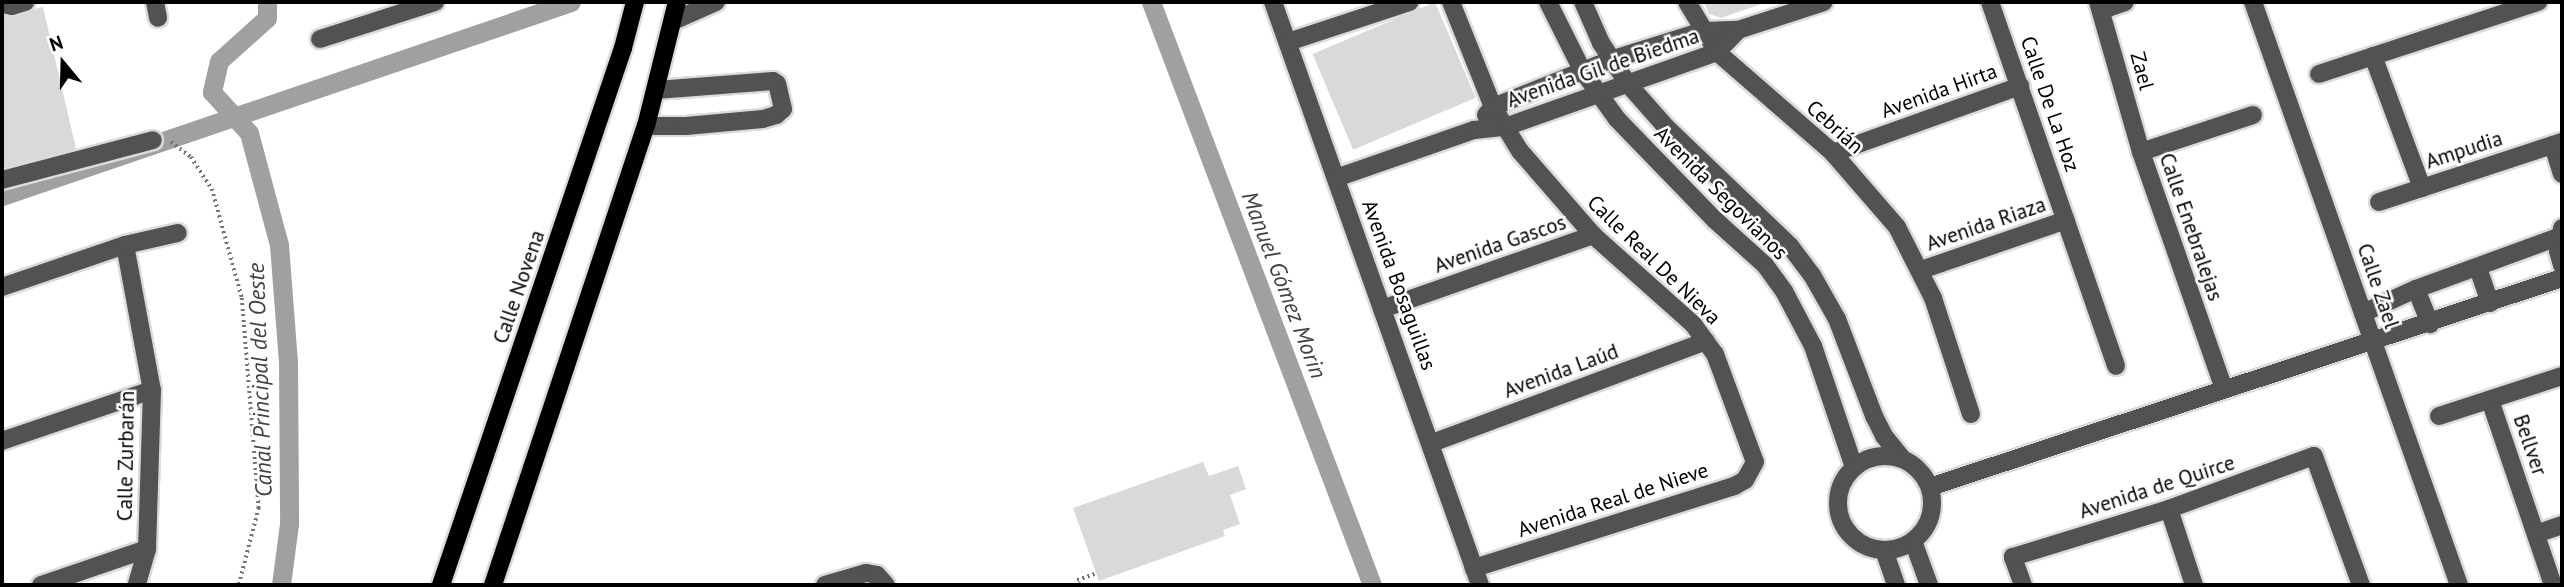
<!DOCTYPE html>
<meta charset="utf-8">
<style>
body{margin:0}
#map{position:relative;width:2564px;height:587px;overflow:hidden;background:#fff;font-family:"PT Sans",sans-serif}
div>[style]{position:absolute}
.green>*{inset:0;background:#d9d9d9;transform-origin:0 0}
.canal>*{height:19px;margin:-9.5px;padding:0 9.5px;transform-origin:9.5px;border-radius:9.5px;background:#a0a0a0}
.path>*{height:3.5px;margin-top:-1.75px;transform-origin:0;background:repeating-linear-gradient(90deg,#747474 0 2px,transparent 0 5.5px)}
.roads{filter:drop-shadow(2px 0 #dbdbdb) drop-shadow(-2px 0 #dbdbdb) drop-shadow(0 2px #dbdbdb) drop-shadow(0 -2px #dbdbdb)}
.minor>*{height:18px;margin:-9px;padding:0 9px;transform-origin:9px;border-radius:9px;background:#525252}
.minor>.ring{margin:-9px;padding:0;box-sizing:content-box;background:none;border:18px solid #525252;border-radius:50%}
.major>*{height:18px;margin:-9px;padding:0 9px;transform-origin:9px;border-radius:9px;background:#000}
span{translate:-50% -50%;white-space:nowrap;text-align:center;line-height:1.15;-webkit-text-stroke:5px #fff;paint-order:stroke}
.street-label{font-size:21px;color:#000}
.water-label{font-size:23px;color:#414141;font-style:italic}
.frame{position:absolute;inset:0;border:4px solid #000;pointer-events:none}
.north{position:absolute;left:28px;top:28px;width:70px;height:70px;-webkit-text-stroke:5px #fff;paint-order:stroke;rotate:341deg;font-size:19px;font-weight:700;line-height:28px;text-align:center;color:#000}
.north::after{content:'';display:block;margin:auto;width:24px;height:32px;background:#000;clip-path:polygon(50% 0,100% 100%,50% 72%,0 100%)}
</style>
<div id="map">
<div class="green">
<i style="left:1435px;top:2px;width:104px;height:133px;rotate:67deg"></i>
<i style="clip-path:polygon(1704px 2px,1767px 2px,1721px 18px,1709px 14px)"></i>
<i style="clip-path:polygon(43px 7px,77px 153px,2px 169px,2px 16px)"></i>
<i style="clip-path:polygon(1203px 462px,1209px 476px,1238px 466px,1246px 489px,1230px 495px,1240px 524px,1223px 530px,1225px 536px,1099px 581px,1073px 508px)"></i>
</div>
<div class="canal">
<i style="left:267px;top:2px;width:16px;rotate:90deg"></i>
<i style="left:267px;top:18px;width:64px;rotate:138.1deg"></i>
<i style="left:219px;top:61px;width:32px;rotate:103deg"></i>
<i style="left:212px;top:92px;width:55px;rotate:47.9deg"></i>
<i style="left:249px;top:133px;width:116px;rotate:75deg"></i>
<i style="left:279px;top:245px;width:117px;rotate:85.6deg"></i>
<i style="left:288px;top:362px;width:162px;rotate:89.6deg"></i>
<i style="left:289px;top:524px;width:62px;rotate:97.5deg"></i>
<i style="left:1151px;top:2px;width:623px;rotate:69.24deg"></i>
<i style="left:2px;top:196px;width:601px;rotate:-18.83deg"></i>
</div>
<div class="path">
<i style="left:171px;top:142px;width:25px;rotate:37deg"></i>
<i style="left:191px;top:157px;width:38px;rotate:57deg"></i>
<i style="left:212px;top:189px;width:113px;rotate:74.6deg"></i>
<i style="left:242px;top:298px;width:211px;rotate:85.4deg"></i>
<i style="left:259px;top:508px;width:80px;rotate:104.6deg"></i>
<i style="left:1079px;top:585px;width:5px;rotate:-112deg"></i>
<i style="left:1077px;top:580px;width:21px;rotate:-19deg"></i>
</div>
<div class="roads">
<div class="minor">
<i style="left:155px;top:2px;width:16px;rotate:79deg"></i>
<i style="left:1273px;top:2px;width:619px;rotate:70.45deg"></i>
<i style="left:1451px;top:2px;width:113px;rotate:68.2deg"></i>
<i style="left:1493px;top:107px;width:52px;rotate:58.5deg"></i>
<i style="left:1520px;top:151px;width:111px;rotate:49deg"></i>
<i style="left:1593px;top:235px;width:134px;rotate:41.7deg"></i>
<i style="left:1693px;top:324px;width:37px;rotate:54deg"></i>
<i style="left:1715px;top:354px;width:115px;rotate:69.7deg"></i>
<i style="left:1755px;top:462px;width:21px;rotate:119deg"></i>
<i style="left:1745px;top:480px;width:13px;rotate:151deg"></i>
<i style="left:1734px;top:486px;width:273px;rotate:162.5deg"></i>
<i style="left:1548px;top:2px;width:76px;rotate:63.4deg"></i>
<i style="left:1582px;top:70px;width:60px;rotate:54.5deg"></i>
<i style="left:1617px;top:119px;width:141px;rotate:45.9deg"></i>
<i style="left:1715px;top:220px;width:67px;rotate:42deg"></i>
<i style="left:1765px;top:265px;width:32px;rotate:54deg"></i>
<i style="left:1784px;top:291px;width:62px;rotate:62.2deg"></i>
<i style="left:1813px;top:346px;width:128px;rotate:71.3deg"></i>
<i style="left:1583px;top:2px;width:45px;rotate:66.3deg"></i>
<i style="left:1601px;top:43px;width:49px;rotate:56.6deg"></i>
<i style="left:1628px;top:84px;width:57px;rotate:48.5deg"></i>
<i style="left:1666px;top:127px;width:172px;rotate:43.8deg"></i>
<i style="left:1790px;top:246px;width:36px;rotate:53deg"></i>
<i style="left:1812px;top:275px;width:51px;rotate:60.4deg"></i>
<i style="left:1837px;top:319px;width:104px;rotate:69.1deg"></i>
<i style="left:1874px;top:416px;width:22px;rotate:63deg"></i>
<i style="left:1884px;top:436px;width:28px;rotate:51deg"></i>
<i style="left:1687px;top:2px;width:58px;rotate:59deg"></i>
<i style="left:1717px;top:52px;width:154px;rotate:41deg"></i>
<i style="left:1833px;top:153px;width:98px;rotate:49.1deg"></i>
<i style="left:1897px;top:227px;width:80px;rotate:63.1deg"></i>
<i style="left:1933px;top:298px;width:122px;rotate:71.9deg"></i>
<i style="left:1990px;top:2px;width:385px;rotate:70.9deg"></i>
<i style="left:2098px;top:2px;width:156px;rotate:74deg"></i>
<i style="left:2141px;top:152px;width:251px;rotate:70.7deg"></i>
<i style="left:2253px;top:2px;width:618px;rotate:70.54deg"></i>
<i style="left:2px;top:4px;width:10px;rotate:11deg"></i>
<i style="left:12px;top:6px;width:14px;rotate:-17deg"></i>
<i style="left:2102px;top:10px;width:24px;rotate:-19deg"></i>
<i style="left:673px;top:21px;width:47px;rotate:-23.8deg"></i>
<i style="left:320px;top:39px;width:121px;rotate:-17.8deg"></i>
<i style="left:1288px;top:42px;width:128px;rotate:-18.2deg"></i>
<i style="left:2373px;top:56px;width:141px;rotate:69.6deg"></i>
<i style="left:2319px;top:74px;width:231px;rotate:-18.2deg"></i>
<i style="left:1486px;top:115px;width:11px;rotate:-49deg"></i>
<i style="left:1493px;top:107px;width:126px;rotate:-21.9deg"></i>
<i style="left:1610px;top:60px;width:97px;rotate:-17.3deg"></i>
<i style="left:1703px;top:31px;width:35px;rotate:-2deg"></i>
<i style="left:1738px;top:30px;width:90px;rotate:-18deg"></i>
<i style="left:646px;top:126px;width:40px"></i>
<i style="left:686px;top:126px;width:77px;rotate:-5.2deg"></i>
<i style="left:763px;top:119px;width:14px;rotate:-17deg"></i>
<i style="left:776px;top:115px;width:9px;rotate:-41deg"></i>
<i style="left:783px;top:109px;width:26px;rotate:-103deg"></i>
<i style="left:777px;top:84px;width:5px;rotate:-143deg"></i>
<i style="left:773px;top:81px;width:117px;rotate:175.6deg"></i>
<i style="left:2553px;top:145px;width:30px;rotate:73deg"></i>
<i style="left:2141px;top:152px;width:118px;rotate:-18.3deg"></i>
<i style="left:1833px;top:153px;width:199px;rotate:-19.7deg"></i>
<i style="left:1336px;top:178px;width:146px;rotate:-19.2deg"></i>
<i style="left:1474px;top:130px;width:31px;rotate:-6deg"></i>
<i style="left:1505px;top:127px;width:225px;rotate:-19.5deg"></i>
<i style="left:1717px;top:52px;width:30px;rotate:-46deg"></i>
<i style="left:2px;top:180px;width:156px;rotate:-14.8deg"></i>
<i style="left:2379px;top:202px;width:193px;rotate:-18.2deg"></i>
<i style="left:2562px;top:228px;width:23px;rotate:100deg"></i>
<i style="left:2558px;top:251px;width:15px;rotate:74deg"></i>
<i style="left:125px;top:245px;width:147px;rotate:79.5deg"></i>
<i style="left:152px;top:390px;width:159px;rotate:91.8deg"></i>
<i style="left:147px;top:549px;width:37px;rotate:106deg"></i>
<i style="left:2478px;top:268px;width:37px;rotate:71deg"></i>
<i style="left:1921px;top:270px;width:153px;rotate:-19deg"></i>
<i style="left:2px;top:287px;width:130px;rotate:-18.9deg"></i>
<i style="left:125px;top:245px;width:54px;rotate:-12.8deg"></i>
<i style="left:2416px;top:289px;width:38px;rotate:68deg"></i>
<i style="left:1382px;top:309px;width:224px;rotate:-19.3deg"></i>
<i style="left:2363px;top:313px;width:58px;rotate:-24.4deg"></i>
<i style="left:2416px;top:289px;width:151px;rotate:-20.1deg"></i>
<i style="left:2490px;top:400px;width:195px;rotate:71.2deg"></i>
<i style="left:2439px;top:416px;width:129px;rotate:-18deg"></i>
<i style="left:2px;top:441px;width:158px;rotate:-18.8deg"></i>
<i style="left:1432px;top:443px;width:292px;rotate:-20.4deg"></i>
<i class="ring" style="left:1838px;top:456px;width:76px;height:76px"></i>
<i style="left:1930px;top:487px;width:666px;rotate:-18.3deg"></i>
<i style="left:2169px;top:509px;width:80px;rotate:71.8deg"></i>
<i style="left:2536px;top:534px;width:28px;rotate:-19deg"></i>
<i style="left:1913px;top:541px;width:47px;rotate:70deg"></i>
<i style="left:1884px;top:550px;width:37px;rotate:71deg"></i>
<i style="left:41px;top:585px;width:112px;rotate:-18.8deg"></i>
<i style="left:825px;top:585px;width:43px;rotate:-16.3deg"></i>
<i style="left:866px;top:573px;width:11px;rotate:10deg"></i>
<i style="left:877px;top:575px;width:13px;rotate:48deg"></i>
<i style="left:2023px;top:585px;width:30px;rotate:-110deg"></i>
<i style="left:2013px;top:557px;width:163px;rotate:-17.1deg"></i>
<i style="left:2169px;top:509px;width:154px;rotate:-20.1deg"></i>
<i style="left:2314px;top:456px;width:137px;rotate:70deg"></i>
</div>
<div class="major">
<i style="left:441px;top:585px;width:567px;rotate:-71.28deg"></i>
<i style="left:623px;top:48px;width:48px;rotate:-75.4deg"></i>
<i style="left:493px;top:585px;width:484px;rotate:-71.6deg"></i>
<i style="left:646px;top:126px;width:128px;rotate:-76deg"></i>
</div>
</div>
<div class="street-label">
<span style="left:1603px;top:68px;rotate:-19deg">Avenida Gil de Biedma</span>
<span style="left:2142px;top:71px;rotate:75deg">Zael</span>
<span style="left:1939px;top:91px;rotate:-20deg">Avenida Hirta</span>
<span style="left:2050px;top:104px;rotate:71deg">Calle De La Hoz</span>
<span style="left:1835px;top:127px;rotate:42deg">Cebrián</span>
<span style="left:2464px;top:150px;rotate:-18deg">Ampudia</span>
<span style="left:1721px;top:193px;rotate:45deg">Avenida Segovianos</span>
<span style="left:1986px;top:224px;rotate:-19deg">Avenida Riaza</span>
<span style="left:2191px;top:227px;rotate:71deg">Calle Enebralejas</span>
<span style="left:1500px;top:244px;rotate:-19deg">Avenida Gascos</span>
<span style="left:1654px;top:260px;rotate:44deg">Calle Real De Nieva</span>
<span style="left:1399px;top:285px;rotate:70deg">Avenida Bosaguillas</span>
<span style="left:2378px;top:286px;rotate:71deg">Calle Zael</span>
<span style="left:519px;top:287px;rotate:-71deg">Calle Novena</span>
<span style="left:1561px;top:371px;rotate:-20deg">Avenida Laúd</span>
<span style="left:2530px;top:445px;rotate:71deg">Bellver</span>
<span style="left:126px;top:456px;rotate:-89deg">Calle Zurbarán</span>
<span style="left:2157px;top:487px;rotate:-18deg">Avenida de Quirce</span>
<span style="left:1613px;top:500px;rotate:-18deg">Avenida Real de Nieve</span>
</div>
<div class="water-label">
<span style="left:1284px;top:285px;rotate:69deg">Manuel Gómez Morin</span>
<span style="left:260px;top:380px;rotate:-92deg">Canal Principal del Oeste</span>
</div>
<div class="frame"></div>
<div class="north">N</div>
</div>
